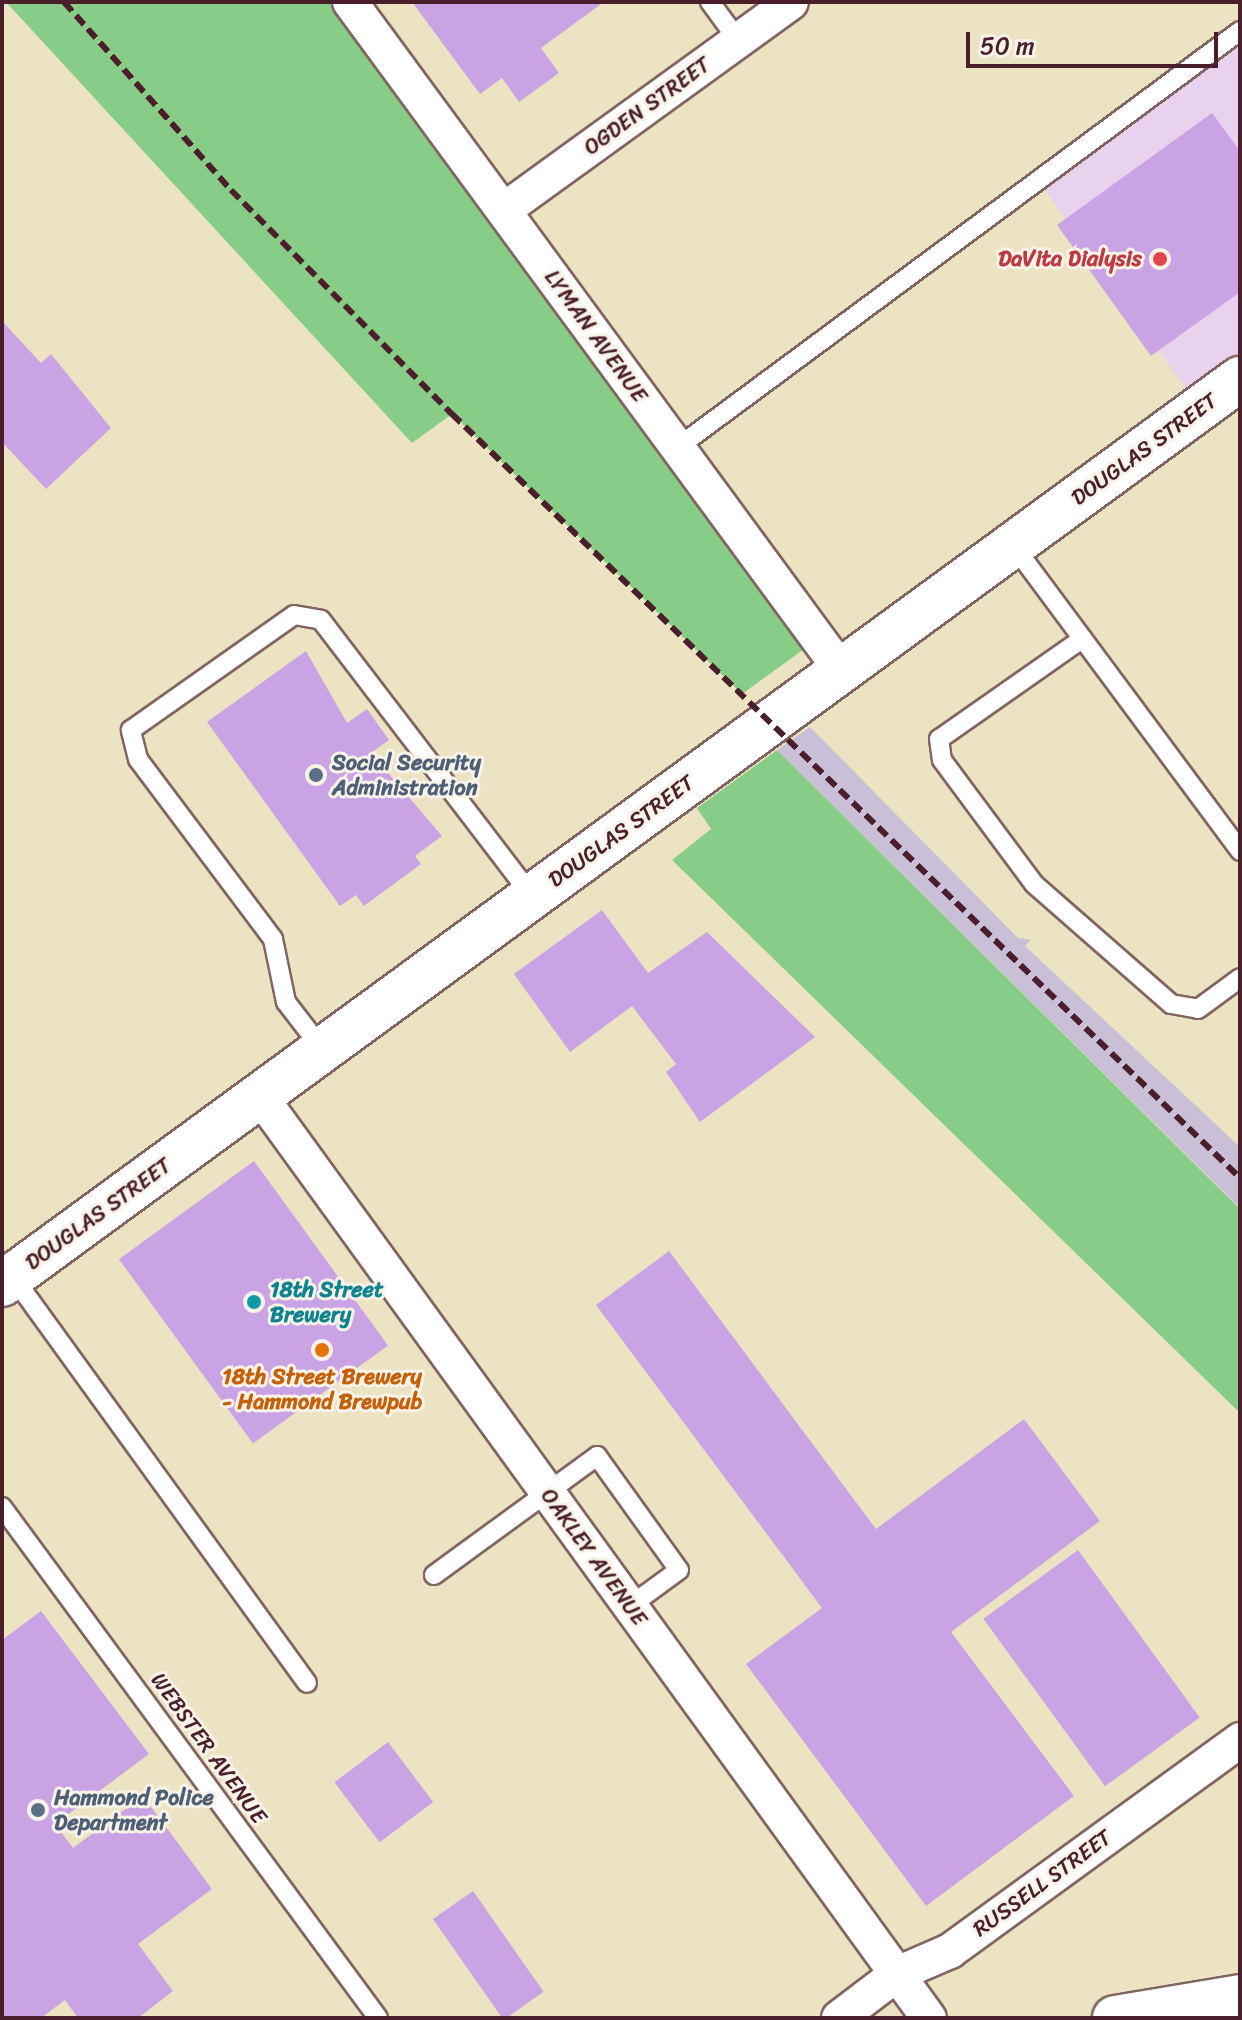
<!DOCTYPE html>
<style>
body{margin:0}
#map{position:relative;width:1242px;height:2020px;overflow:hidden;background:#ebe3c1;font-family:Sriracha,sans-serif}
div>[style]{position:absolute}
.built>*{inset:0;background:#e8d2ee}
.industrial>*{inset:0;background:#c9bfd7}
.green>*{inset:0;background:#88cd87}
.building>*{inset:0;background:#caa3e5;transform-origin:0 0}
.roads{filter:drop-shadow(2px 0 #826460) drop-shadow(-2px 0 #826460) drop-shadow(0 2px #826460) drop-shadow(0 -2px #826460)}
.service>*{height:18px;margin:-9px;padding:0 9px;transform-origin:9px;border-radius:9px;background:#fff}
.minor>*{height:34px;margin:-17px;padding:0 17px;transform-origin:17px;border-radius:17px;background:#fff}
.tertiary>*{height:44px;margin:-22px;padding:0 22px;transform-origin:22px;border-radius:22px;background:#fff}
.rail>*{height:6px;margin-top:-3px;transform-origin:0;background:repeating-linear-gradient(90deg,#4a1f2b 0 12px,transparent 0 18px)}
.dots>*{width:22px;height:22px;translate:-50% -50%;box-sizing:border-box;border:4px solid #f7f3e8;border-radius:50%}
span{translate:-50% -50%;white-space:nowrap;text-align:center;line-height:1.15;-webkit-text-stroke:6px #f7f3e8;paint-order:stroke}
.street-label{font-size:22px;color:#4a1f2b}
.health-label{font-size:22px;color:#be3a42;font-weight:700}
.right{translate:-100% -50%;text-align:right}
.service-label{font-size:22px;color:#4e5e75;font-weight:700}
.left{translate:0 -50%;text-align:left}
.culture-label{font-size:22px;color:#0d838f;font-weight:700}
.food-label{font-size:22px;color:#c56008;font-weight:700}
.frame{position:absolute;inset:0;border:4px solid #4a1f2b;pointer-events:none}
.scale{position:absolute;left:966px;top:32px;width:252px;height:36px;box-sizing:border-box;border:4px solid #4a1f2b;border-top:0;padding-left:10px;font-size:24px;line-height:28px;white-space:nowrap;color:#4a1f2b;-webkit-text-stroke:6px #f7f3e8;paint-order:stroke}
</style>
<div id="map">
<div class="built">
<i style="clip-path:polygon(1240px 34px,1240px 379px,1200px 409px,1038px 180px)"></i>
</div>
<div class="industrial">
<i style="clip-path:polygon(810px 727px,1018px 938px,1031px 940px,1025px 946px,1240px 1147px,1240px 1208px,777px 750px)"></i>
</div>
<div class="green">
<i style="clip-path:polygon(6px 2px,347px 2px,818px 639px,742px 694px,452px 414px,412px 443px)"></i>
<i style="clip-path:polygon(777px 750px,1240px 1209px,1240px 1413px,672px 860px,711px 829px,697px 808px)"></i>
</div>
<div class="building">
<i style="clip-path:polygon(412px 2px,604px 2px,541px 48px,559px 73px,519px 102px,502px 78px,480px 94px)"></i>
<i style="clip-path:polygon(1212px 113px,1240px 151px,1240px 292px,1151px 356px,1057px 225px)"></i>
<i style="clip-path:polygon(2px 321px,41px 363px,51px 354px,111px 428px,46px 489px,2px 442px)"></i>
<i style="clip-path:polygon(306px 651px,347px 723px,367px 709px,389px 740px,371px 753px,442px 836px,415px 856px,421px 864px,364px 906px,356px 895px,340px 906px,207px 722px)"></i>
<i style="clip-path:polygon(602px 910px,648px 973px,707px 932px,815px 1037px,700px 1122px,666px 1072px,676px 1064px,632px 1006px,570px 1052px,514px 974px)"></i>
<i style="left:254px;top:1161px;width:228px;height:167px;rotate:54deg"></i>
<i style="clip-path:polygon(669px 1251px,876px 1529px,1024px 1419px,1100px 1521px,951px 1632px,1074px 1796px,926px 1906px,746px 1664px,822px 1608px,596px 1305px)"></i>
<i style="left:1078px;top:1550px;width:207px;height:117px;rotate:54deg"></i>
<i style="clip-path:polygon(41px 1611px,149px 1754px,55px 1824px,73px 1848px,143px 1796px,212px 1889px,138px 1944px,173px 1991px,138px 2018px,78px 2018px,65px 2000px,41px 2018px,2px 2018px,2px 1640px)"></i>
<i style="left:388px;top:1742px;width:75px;height:67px;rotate:53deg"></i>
<i style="left:473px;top:1891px;width:123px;height:49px;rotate:55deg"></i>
</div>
<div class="roads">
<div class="service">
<i style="left:710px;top:2px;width:47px;rotate:53.6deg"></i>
<i style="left:678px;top:447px;width:699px;rotate:-36.51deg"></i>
<i style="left:1013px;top:545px;width:381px;rotate:53.4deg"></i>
<i style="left:1082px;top:639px;width:174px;rotate:145deg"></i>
<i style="left:939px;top:739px;width:21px;rotate:82deg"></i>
<i style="left:942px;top:760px;width:154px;rotate:53.4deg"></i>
<i style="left:1034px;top:884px;width:182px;rotate:41.2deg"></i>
<i style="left:1171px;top:1004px;width:27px;rotate:10deg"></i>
<i style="left:1198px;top:1009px;width:52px;rotate:-36.4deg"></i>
<i style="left:323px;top:1050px;width:61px;rotate:-127.6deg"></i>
<i style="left:286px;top:1002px;width:64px;rotate:-101.7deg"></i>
<i style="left:273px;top:939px;width:225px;rotate:-126.9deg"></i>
<i style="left:138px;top:759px;width:30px;rotate:-104deg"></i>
<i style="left:131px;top:730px;width:199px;rotate:-35.2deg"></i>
<i style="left:294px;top:615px;width:27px;rotate:10deg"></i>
<i style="left:321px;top:620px;width:347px;rotate:52.6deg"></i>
<i style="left:13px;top:1277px;width:501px;rotate:54.09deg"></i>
<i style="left:2px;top:1507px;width:634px;rotate:53.65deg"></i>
<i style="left:434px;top:1575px;width:202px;rotate:-36.1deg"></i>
<i style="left:597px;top:1456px;width:140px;rotate:54.3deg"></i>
<i style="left:679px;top:1570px;width:61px;rotate:143.7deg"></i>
</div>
<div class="minor">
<i style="left:350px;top:2px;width:829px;rotate:53.68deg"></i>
<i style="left:504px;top:210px;width:354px;rotate:-35.9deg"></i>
<i style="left:260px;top:1096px;width:1139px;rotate:54.04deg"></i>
<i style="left:839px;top:2018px;width:73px;rotate:-37.2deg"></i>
<i style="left:897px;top:1974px;width:58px;rotate:-23.5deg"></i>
<i style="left:950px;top:1951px;width:359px;rotate:-36deg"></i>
</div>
<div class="tertiary">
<i style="left:2px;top:1284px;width:1534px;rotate:-36.17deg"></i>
<i style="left:1115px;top:2018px;width:127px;rotate:-9.5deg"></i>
</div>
</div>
<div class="rail">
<i style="left:64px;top:2px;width:251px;rotate:48.4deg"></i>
<i style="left:231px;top:190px;width:315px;rotate:45.4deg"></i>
<i style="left:452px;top:414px;width:1098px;rotate:44.11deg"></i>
</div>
<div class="dots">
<i style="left:1160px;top:259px;background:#e0444e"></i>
<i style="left:316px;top:775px;background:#5c6f8a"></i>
<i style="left:254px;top:1302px;background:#0f9aa8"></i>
<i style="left:322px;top:1350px;background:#e8710a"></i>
<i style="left:38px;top:1810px;background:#5c6f8a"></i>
</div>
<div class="street-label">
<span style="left:647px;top:106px;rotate:-36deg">OGDEN STREET</span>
<span style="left:596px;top:336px;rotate:54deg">LYMAN AVENUE</span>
<span style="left:1144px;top:449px;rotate:-36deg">DOUGLAS STREET</span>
<span style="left:621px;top:831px;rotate:-36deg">DOUGLAS STREET</span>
<span style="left:98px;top:1214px;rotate:-36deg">DOUGLAS STREET</span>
<span style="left:594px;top:1557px;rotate:54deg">OAKLEY AVENUE</span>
<span style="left:209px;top:1748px;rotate:54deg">WEBSTER AVENUE</span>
<span style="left:1042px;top:1883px;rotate:-36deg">RUSSELL STREET</span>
</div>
<div class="health-label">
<span class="right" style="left:1142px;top:259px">DaVita Dialysis</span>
</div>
<div class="service-label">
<span class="left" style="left:332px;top:775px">Social Security<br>Administration</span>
<span class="left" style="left:54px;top:1810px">Hammond Police<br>Department</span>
</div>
<div class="culture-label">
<span class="left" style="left:270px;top:1302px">18th Street<br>Brewery</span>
</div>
<div class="food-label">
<span style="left:322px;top:1389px">18th Street Brewery<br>- Hammond Brewpub</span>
</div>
<div class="frame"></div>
<div class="scale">50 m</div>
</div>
